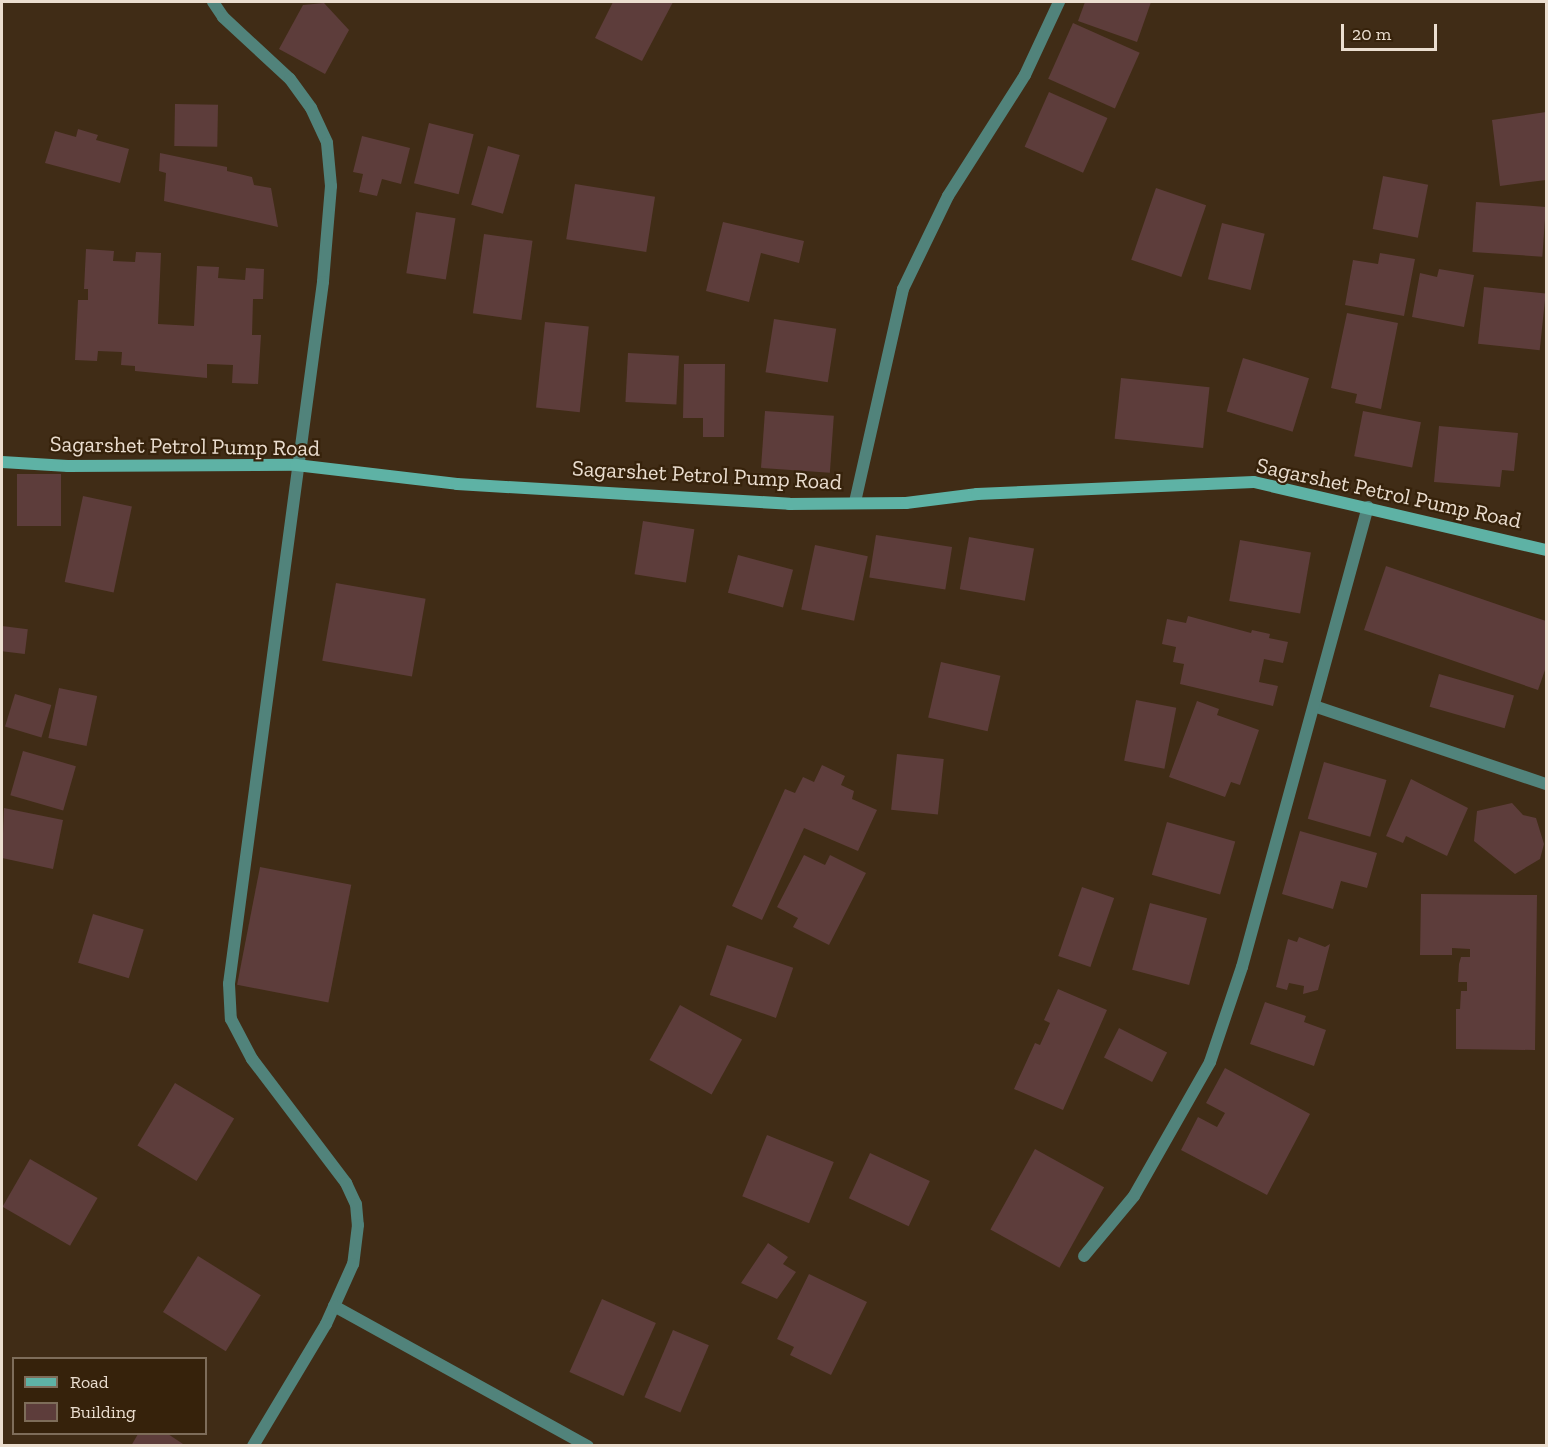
<!DOCTYPE html>
<style>
body{margin:0}
#map{position:relative;width:1548px;height:1447px;overflow:hidden;background:#402c16;font-family:"Zilla Slab",serif}
div>[style]{position:absolute}
.building>*{inset:0;background:#5d3d3b;transform-origin:0 0}
.street>*{height:12px;margin:-6px;padding:0 6px;transform-origin:6px;border-radius:6px;background:#51837b}
.secondary>*{height:12px;margin:-6px;padding:0 6px;transform-origin:6px;border-radius:6px;background:#5eb2a5}
span{translate:-50% -50%;white-space:nowrap;text-align:center;line-height:1.15;-webkit-text-stroke:4.5px #36220b;paint-order:stroke}
.street-label{font-size:22px;color:#ebded0}
.frame{position:absolute;inset:0;border:3px solid #ebded0;pointer-events:none}
.legend{position:absolute;left:12px;top:1357px;width:195px;height:78px;box-sizing:border-box;background:#36220b;border:2px solid #7e6d5a;margin:0;padding:8px 10px;list-style:none;font-size:18px;color:#ebded0}
.legend li{display:flex;align-items:center;gap:12px;height:30px}
.legend b{width:30px;border:2px solid #7e6d5a}
.scale{position:absolute;left:1341px;top:24px;width:96px;height:27px;box-sizing:border-box;border:3px solid #ebded0;border-top:0;padding-left:8px;font-size:18px;line-height:21px;white-space:nowrap;color:#ebded0;-webkit-text-stroke:4px #36220b;paint-order:stroke}
</style>
<div id="map">
<div class="building">
<i style="clip-path:polygon(613px 2px,673px 2px,642px 61px,595px 38px)"></i>
<i style="clip-path:polygon(1085px 2px,1151px 2px,1137px 42px,1078px 21px)"></i>
<i style="clip-path:polygon(324px 3px,349px 30px,325px 74px,279px 49px,303px 5px)"></i>
<i style="left:1073px;top:23px;width:73px;height:61px;rotate:24deg"></i>
<i style="left:1049px;top:92px;width:64px;height:60px;rotate:24deg"></i>
<i style="left:175px;top:104px;width:43px;height:42px;rotate:1deg"></i>
<i style="clip-path:polygon(1546px 112px,1546px 180px,1500px 186px,1492px 120px)"></i>
<i style="left:429px;top:123px;width:46px;height:62px;rotate:14deg"></i>
<i style="clip-path:polygon(78px 129px,98px 135px,96px 140px,129px 149px,120px 183px,45px 163px,55px 131px,76px 137px)"></i>
<i style="clip-path:polygon(362px 136px,410px 148px,401px 184px,382px 179px,377px 196px,359px 192px,363px 174px,353px 172px)"></i>
<i style="left:488px;top:146px;width:33px;height:61px;rotate:16deg"></i>
<i style="clip-path:polygon(160px 153px,227px 167px,227px 171px,252px 177px,254px 185px,271px 188px,278px 227px,164px 201px,166px 173px,159px 171px)"></i>
<i style="left:1383px;top:176px;width:46px;height:54px;rotate:11deg"></i>
<i style="left:575px;top:184px;width:81px;height:56px;rotate:9deg"></i>
<i style="left:1156px;top:188px;width:53px;height:76px;rotate:19deg"></i>
<i style="left:1476px;top:202px;width:70px;height:50px;rotate:4deg"></i>
<i style="left:416px;top:212px;width:40px;height:62px;rotate:9deg"></i>
<i style="clip-path:polygon(723px 222px,804px 241px,799px 263px,761px 253px,749px 302px,706px 291px)"></i>
<i style="left:1222px;top:223px;width:44px;height:58px;rotate:14deg"></i>
<i style="left:484px;top:234px;width:49px;height:80px;rotate:8deg"></i>
<i style="clip-path:polygon(86px 249px,114px 251px,113px 261px,135px 262px,136px 252px,161px 253px,158px 324px,194px 326px,197px 266px,219px 267px,218px 278px,245px 280px,246px 268px,264px 269px,263px 299px,253px 299px,252px 335px,261px 335px,258px 384px,232px 383px,233px 365px,207px 364px,207px 378px,135px 371px,135px 366px,121px 365px,122px 352px,98px 351px,97px 361px,75px 360px,78px 300px,88px 300px,88px 289px,84px 289px)"></i>
<i style="clip-path:polygon(1380px 253px,1415px 259px,1404px 316px,1345px 305px,1353px 260px,1378px 264px)"></i>
<i style="clip-path:polygon(1439px 269px,1474px 275px,1464px 327px,1412px 317px,1420px 273px,1437px 277px)"></i>
<i style="left:1484px;top:287px;width:62px;height:57px;rotate:6deg"></i>
<i style="clip-path:polygon(1347px 313px,1398px 323px,1381px 409px,1355px 403px,1357px 394px,1331px 388px)"></i>
<i style="left:774px;top:319px;width:63px;height:54px;rotate:9deg"></i>
<i style="left:545px;top:322px;width:44px;height:86px;rotate:6deg"></i>
<i style="left:628px;top:353px;width:51px;height:49px;rotate:3deg"></i>
<i style="left:1243px;top:358px;width:69px;height:56px;rotate:17deg"></i>
<i style="clip-path:polygon(684px 364px,725px 364px,724px 437px,703px 437px,703px 418px,683px 418px)"></i>
<i style="left:1121px;top:378px;width:89px;height:61px;rotate:6deg"></i>
<i style="left:765px;top:411px;width:69px;height:57px;rotate:4deg"></i>
<i style="left:1363px;top:411px;width:59px;height:46px;rotate:11deg"></i>
<i style="clip-path:polygon(1439px 426px,1518px 433px,1514px 471px,1502px 470px,1500px 487px,1434px 482px)"></i>
<i style="left:17px;top:474px;width:44px;height:52px"></i>
<i style="left:83px;top:496px;width:50px;height:88px;rotate:12deg"></i>
<i style="left:643px;top:521px;width:52px;height:54px;rotate:9deg"></i>
<i style="left:876px;top:535px;width:77px;height:43px;rotate:9deg"></i>
<i style="left:969px;top:537px;width:66px;height:53px;rotate:10deg"></i>
<i style="left:1240px;top:540px;width:72px;height:62px;rotate:10deg"></i>
<i style="left:815px;top:545px;width:54px;height:66px;rotate:12deg"></i>
<i style="left:738px;top:555px;width:57px;height:39px;rotate:15deg"></i>
<i style="clip-path:polygon(1386px 566px,1546px 621px,1546px 667px,1538px 690px,1364px 630px)"></i>
<i style="left:336px;top:583px;width:91px;height:79px;rotate:10deg"></i>
<i style="clip-path:polygon(1188px 616px,1251px 633px,1252px 630px,1270px 634px,1269px 638px,1288px 642px,1283px 663px,1264px 659px,1259px 682px,1278px 686px,1273px 706px,1180px 684px,1184px 664px,1173px 662px,1176px 647px,1162px 644px,1167px 619px,1186px 623px)"></i>
<i style="left:2px;top:626px;width:26px;height:25px;rotate:7deg"></i>
<i style="left:941px;top:662px;width:61px;height:57px;rotate:13deg"></i>
<i style="left:1439px;top:674px;width:78px;height:34px;rotate:16deg"></i>
<i style="left:59px;top:688px;width:39px;height:51px;rotate:12deg"></i>
<i style="left:15px;top:694px;width:38px;height:34px;rotate:17deg"></i>
<i style="left:1136px;top:700px;width:41px;height:62px;rotate:11deg"></i>
<i style="clip-path:polygon(1197px 701px,1219px 709px,1217px 715px,1259px 730px,1240px 785px,1231px 782px,1225px 797px,1169px 777px)"></i>
<i style="left:23px;top:751px;width:55px;height:46px;rotate:16deg"></i>
<i style="left:897px;top:754px;width:47px;height:56px;rotate:6deg"></i>
<i style="left:1324px;top:762px;width:65px;height:59px;rotate:16deg"></i>
<i style="clip-path:polygon(822px 765px,845px 776px,841px 785px,854px 791px,852px 799px,877px 810px,858px 851px,804px 828px,762px 920px,732px 906px,785px 789px,795px 793px,803px 777px,814px 782px)"></i>
<i style="clip-path:polygon(1411px 779px,1468px 808px,1447px 856px,1406px 836px,1403px 843px,1386px 836px)"></i>
<i style="clip-path:polygon(1512px 803px,1523px 815px,1536px 818px,1544px 844px,1540px 859px,1515px 874px,1474px 841px,1477px 811px)"></i>
<i style="clip-path:polygon(4px 808px,63px 820px,53px 869px,2px 858px)"></i>
<i style="left:1167px;top:822px;width:71px;height:55px;rotate:16deg"></i>
<i style="clip-path:polygon(1300px 831px,1377px 853px,1367px 888px,1341px 881px,1333px 909px,1282px 894px)"></i>
<i style="clip-path:polygon(804px 855px,825px 865px,830px 855px,866px 873px,829px 945px,793px 927px,798px 918px,777px 907px)"></i>
<i style="left:260px;top:867px;width:93px;height:120px;rotate:11deg"></i>
<i style="left:1082px;top:887px;width:34px;height:73px;rotate:19deg"></i>
<i style="clip-path:polygon(1421px 894px,1537px 895px,1535px 1050px,1456px 1049px,1456px 1009px,1460px 1009px,1461px 991px,1467px 991px,1467px 982px,1458px 982px,1459px 964px,1461px 957px,1470px 957px,1470px 949px,1452px 948px,1452px 955px,1420px 955px)"></i>
<i style="left:1150px;top:903px;width:59px;height:69px;rotate:15deg"></i>
<i style="left:93px;top:914px;width:53px;height:51px;rotate:17deg"></i>
<i style="clip-path:polygon(1299px 937px,1325px 947px,1330px 944px,1318px 990px,1303px 994px,1304px 986px,1289px 983px,1287px 990px,1276px 987px,1288px 939px,1297px 942px)"></i>
<i style="left:727px;top:945px;width:70px;height:53px;rotate:19deg"></i>
<i style="clip-path:polygon(1058px 989px,1107px 1010px,1063px 1110px,1014px 1089px,1035px 1043px,1040px 1045px,1050px 1023px,1044px 1020px)"></i>
<i style="clip-path:polygon(1265px 1002px,1306px 1016px,1304px 1022px,1326px 1030px,1314px 1066px,1250px 1044px)"></i>
<i style="left:680px;top:1005px;width:71px;height:63px;rotate:29deg"></i>
<i style="left:1119px;top:1028px;width:54px;height:33px;rotate:27deg"></i>
<i style="clip-path:polygon(1225px 1068px,1310px 1114px,1267px 1195px,1181px 1150px,1198px 1117px,1217px 1127px,1225px 1113px,1206px 1103px)"></i>
<i style="left:175px;top:1083px;width:69px;height:73px;rotate:31deg"></i>
<i style="left:767px;top:1135px;width:72px;height:66px;rotate:22deg"></i>
<i style="left:1035px;top:1149px;width:79px;height:92px;rotate:29deg"></i>
<i style="left:870px;top:1153px;width:66px;height:50px;rotate:25deg"></i>
<i style="left:30px;top:1159px;width:78px;height:55px;rotate:30deg"></i>
<i style="clip-path:polygon(768px 1243px,788px 1257px,783px 1264px,796px 1272px,777px 1299px,741px 1283px)"></i>
<i style="left:198px;top:1256px;width:74px;height:66px;rotate:32deg"></i>
<i style="clip-path:polygon(809px 1274px,867px 1302px,831px 1375px,790px 1355px,794px 1347px,777px 1339px)"></i>
<i style="left:602px;top:1299px;width:59px;height:80px;rotate:24deg"></i>
<i style="left:673px;top:1330px;width:39px;height:73px;rotate:23deg"></i>
<i style="clip-path:polygon(138px 1434px,168px 1434px,186px 1446px,131px 1446px)"></i>
</div>
<div class="street">
<i style="left:213px;top:2px;width:18px;rotate:56deg"></i>
<i style="left:223px;top:17px;width:91px;rotate:42.8deg"></i>
<i style="left:290px;top:79px;width:36px;rotate:54deg"></i>
<i style="left:311px;top:108px;width:38px;rotate:65deg"></i>
<i style="left:327px;top:143px;width:43px;rotate:84.7deg"></i>
<i style="left:331px;top:186px;width:96px;rotate:94.8deg"></i>
<i style="left:323px;top:282px;width:708px;rotate:97.63deg"></i>
<i style="left:229px;top:984px;width:35px;rotate:87deg"></i>
<i style="left:231px;top:1019px;width:45px;rotate:62.3deg"></i>
<i style="left:252px;top:1059px;width:156px;rotate:52.8deg"></i>
<i style="left:346px;top:1183px;width:23px;rotate:65deg"></i>
<i style="left:356px;top:1204px;width:21px;rotate:85deg"></i>
<i style="left:358px;top:1225px;width:39px;rotate:97deg"></i>
<i style="left:353px;top:1264px;width:66px;rotate:114.2deg"></i>
<i style="left:326px;top:1324px;width:142px;rotate:120.9deg"></i>
<i style="left:855px;top:502px;width:218px;rotate:-77.3deg"></i>
<i style="left:903px;top:289px;width:103px;rotate:-64.2deg"></i>
<i style="left:948px;top:196px;width:143px;rotate:-57.5deg"></i>
<i style="left:1025px;top:75px;width:81px;rotate:-65deg"></i>
<i style="left:1314px;top:706px;width:245px;rotate:18.6deg"></i>
<i style="left:1084px;top:1256px;width:78px;rotate:-50.2deg"></i>
<i style="left:1134px;top:1196px;width:154px;rotate:-60.4deg"></i>
<i style="left:1210px;top:1062px;width:100px;rotate:-71.4deg"></i>
<i style="left:1242px;top:967px;width:477px;rotate:-74.7deg"></i>
<i style="left:334px;top:1306px;width:290px;rotate:28.9deg"></i>
</div>
<div class="secondary">
<i style="left:2px;top:462px;width:66px;rotate:3.5deg"></i>
<i style="left:68px;top:466px;width:228px;rotate:-0.3deg"></i>
<i style="left:296px;top:465px;width:162px;rotate:6.7deg"></i>
<i style="left:457px;top:484px;width:333px;rotate:3.4deg"></i>
<i style="left:789px;top:504px;width:117px;rotate:-0.5deg"></i>
<i style="left:906px;top:503px;width:72px;rotate:-7.2deg"></i>
<i style="left:977px;top:494px;width:277px;rotate:-2.5deg"></i>
<i style="left:1254px;top:482px;width:300px;rotate:13.1deg"></i>
</div>
<div class="street-label">
<span style="left:185px;top:446px;rotate:1deg">Sagarshet Petrol Pump Road</span>
<span style="left:707px;top:475px;rotate:3deg">Sagarshet Petrol Pump Road</span>
<span style="left:1389px;top:493px;rotate:12deg">Sagarshet Petrol Pump Road</span>
</div>
<div class="frame"></div>
<ul class="legend">
<li><b style="height:8px;background:#5eb2a5"></b>Road</li>
<li><b style="height:16px;background:#5d3d3b"></b>Building</li>
</ul>
<div class="scale">20 m</div>
</div>
